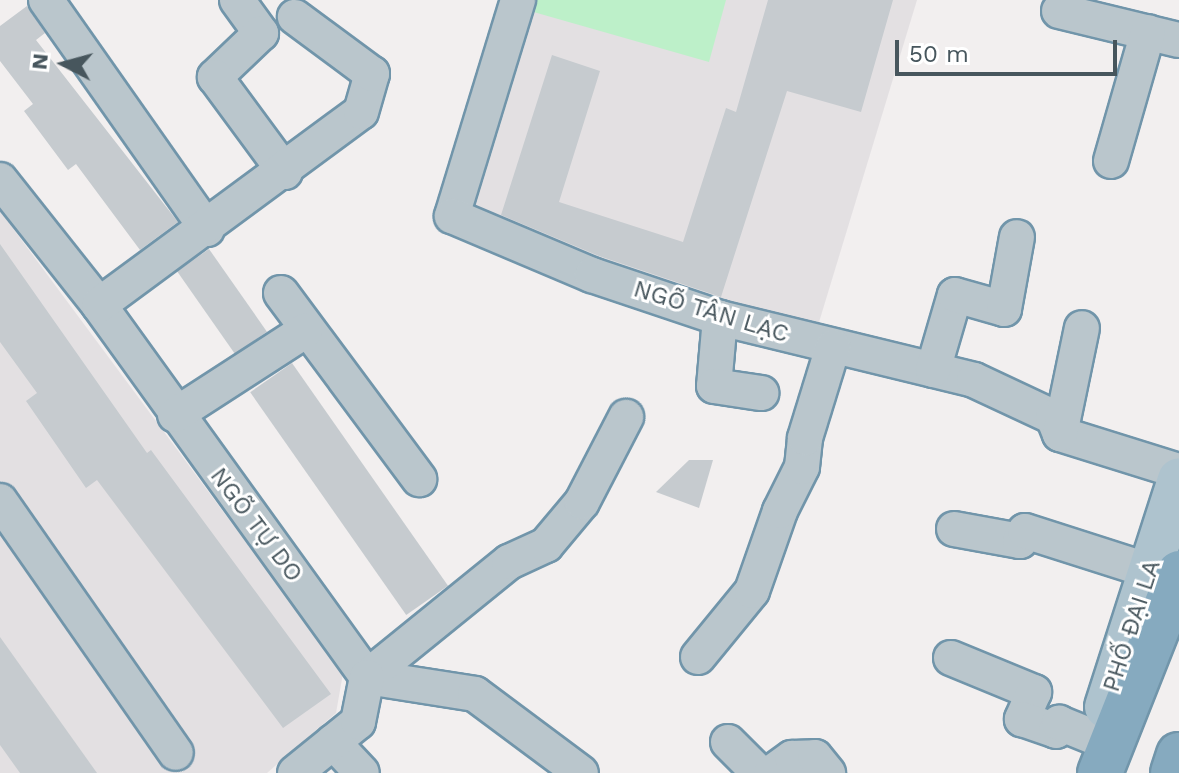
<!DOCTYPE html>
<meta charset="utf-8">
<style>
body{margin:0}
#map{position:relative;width:1179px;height:773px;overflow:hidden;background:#f2efef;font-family:"Work Sans",sans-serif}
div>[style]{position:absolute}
.education>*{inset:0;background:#e3e0e2}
.green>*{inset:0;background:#bdf0c9}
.building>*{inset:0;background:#c6cbcf;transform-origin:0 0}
.roads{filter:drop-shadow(2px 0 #7195aa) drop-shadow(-2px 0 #7195aa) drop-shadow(0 2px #7195aa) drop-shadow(0 -2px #7195aa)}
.minor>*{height:34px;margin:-17px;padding:0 17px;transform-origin:17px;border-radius:17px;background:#bac6cc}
.major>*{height:42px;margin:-21px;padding:0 21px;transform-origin:21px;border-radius:21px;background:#aec3ce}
.highway>*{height:44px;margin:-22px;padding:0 22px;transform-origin:22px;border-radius:22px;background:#86aabf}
span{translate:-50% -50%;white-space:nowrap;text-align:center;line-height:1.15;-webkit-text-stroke:6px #fff;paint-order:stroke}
.street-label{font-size:24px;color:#47565d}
.north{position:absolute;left:24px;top:24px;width:80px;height:80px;-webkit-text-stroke:6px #fff;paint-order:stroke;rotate:276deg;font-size:22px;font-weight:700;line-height:32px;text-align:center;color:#47565d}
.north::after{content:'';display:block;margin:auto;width:28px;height:36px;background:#47565d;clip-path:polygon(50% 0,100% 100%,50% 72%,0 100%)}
.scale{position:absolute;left:895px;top:40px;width:222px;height:36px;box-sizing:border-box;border:4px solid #47565d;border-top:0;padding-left:10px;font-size:24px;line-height:28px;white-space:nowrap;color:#47565d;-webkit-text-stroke:6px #fff;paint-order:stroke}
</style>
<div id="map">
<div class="education">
<i style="clip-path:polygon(506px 0,917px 0,816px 332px,439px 222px)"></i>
<i style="clip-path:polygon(0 211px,343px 673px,336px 713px,267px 773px,0 773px)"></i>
</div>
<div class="green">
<i style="clip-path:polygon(518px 0,726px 0,709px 62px,516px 7px)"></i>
</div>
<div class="building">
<i style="clip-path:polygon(768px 0,893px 0,861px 112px,787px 91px,721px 297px,599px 256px,501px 215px,552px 55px,600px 71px,559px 202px,683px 242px,726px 108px,736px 112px)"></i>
<i style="clip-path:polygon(27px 6px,45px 33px,36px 40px,178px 222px,140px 250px,76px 164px,68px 170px,24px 111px,33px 104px,0 61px,0 26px)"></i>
<i style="clip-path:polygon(0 244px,147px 453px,151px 450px,331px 694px,283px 728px,97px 480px,86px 488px,26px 401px,37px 393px,0 342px)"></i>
<i style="left:209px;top:249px;width:101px;height:39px;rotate:55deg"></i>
<i style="left:292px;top:363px;width:272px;height:51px;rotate:55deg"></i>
<i style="clip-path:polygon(689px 460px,713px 460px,699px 508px,656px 492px)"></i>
<i style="clip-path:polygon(0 637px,97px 773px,20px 773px,0 745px)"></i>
</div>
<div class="roads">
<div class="minor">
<i style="left:46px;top:0;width:280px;rotate:54.9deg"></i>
<i style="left:237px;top:0;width:41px;rotate:54deg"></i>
<i style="left:261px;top:33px;width:64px;rotate:136.3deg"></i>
<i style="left:215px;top:77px;width:118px;rotate:53.6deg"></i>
<i style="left:518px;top:0;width:226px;rotate:107deg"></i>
<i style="left:452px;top:216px;width:152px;rotate:22.9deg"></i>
<i style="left:592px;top:275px;width:135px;rotate:18.6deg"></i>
<i style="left:720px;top:318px;width:261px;rotate:13.7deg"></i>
<i style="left:974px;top:380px;width:87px;rotate:25.1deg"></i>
<i style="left:1053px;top:417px;width:18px;rotate:68deg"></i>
<i style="left:1060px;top:434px;width:125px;rotate:17.3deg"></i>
<i style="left:1059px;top:11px;width:123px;rotate:13.6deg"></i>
<i style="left:1111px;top:161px;width:134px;rotate:-74deg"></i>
<i style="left:0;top:180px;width:159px;rotate:51.6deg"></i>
<i style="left:99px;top:305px;width:458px;rotate:54.2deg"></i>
<i style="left:367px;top:677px;width:109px;rotate:8.9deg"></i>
<i style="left:475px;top:694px;width:132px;rotate:36.7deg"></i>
<i style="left:281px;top:293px;width:232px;rotate:53.4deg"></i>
<i style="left:99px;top:305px;width:325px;rotate:-36.4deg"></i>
<i style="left:361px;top:112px;width:40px;rotate:-74deg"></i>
<i style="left:372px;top:74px;width:96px;rotate:-143.5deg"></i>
<i style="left:720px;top:318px;width:68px;rotate:95deg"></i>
<i style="left:714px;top:386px;width:48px;rotate:8.5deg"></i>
<i style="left:933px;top:370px;width:78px;rotate:-73.7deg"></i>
<i style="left:955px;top:295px;width:51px;rotate:15.9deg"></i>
<i style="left:1004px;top:309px;width:73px;rotate:-79.8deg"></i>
<i style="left:175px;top:415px;width:155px;rotate:-32.9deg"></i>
<i style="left:1060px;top:434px;width:108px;rotate:-78.3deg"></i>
<i style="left:0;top:501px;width:307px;rotate:55.1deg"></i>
<i style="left:954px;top:529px;width:67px;rotate:10.3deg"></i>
<i style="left:1020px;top:541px;width:11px;rotate:-63deg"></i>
<i style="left:1025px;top:531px;width:131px;rotate:17.7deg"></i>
<i style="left:698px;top:657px;width:85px;rotate:-50.7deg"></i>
<i style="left:752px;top:591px;width:85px;rotate:-70.7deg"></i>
<i style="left:780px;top:511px;width:49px;rotate:-63.4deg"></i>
<i style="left:802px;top:467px;width:29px;rotate:-84deg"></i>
<i style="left:805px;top:438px;width:95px;rotate:-72.9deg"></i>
<i style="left:951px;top:658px;width:90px;rotate:22.3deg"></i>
<i style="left:1034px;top:692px;width:30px;rotate:114deg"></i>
<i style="left:1022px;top:719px;width:36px;rotate:19deg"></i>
<i style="left:1056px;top:731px;width:9px;rotate:-69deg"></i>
<i style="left:1059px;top:723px;width:40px;rotate:22deg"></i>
<i style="left:367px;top:677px;width:183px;rotate:-39deg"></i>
<i style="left:509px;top:562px;width:41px;rotate:-24.7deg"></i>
<i style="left:546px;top:545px;width:56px;rotate:-50.1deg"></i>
<i style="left:582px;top:502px;width:96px;rotate:-62.6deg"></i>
<i style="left:333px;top:742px;width:42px;rotate:46.9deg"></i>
<i style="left:728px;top:742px;width:44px;rotate:45deg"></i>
<i style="left:295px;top:773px;width:81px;rotate:-39deg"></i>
<i style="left:358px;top:722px;width:46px;rotate:-78.7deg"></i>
<i style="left:771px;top:773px;width:26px;rotate:-36deg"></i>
<i style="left:792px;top:758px;width:23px;rotate:-2deg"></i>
<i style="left:815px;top:757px;width:21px;rotate:51deg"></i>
</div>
<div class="major">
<i style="left:1106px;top:707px;width:239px;rotate:-72.2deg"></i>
</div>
<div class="highway">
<i style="left:1100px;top:773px;width:215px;rotate:-68.4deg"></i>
<i style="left:1173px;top:773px;width:19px;rotate:-72deg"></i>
</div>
</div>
<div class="street-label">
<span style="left:711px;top:312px;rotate:17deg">NGÕ TÂN LẠC</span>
<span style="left:256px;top:525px;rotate:53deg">NGÕ TỰ DO</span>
<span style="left:1132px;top:626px;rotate:-72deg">PHỐ ĐẠI LA</span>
</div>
<div class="north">N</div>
<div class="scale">50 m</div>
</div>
